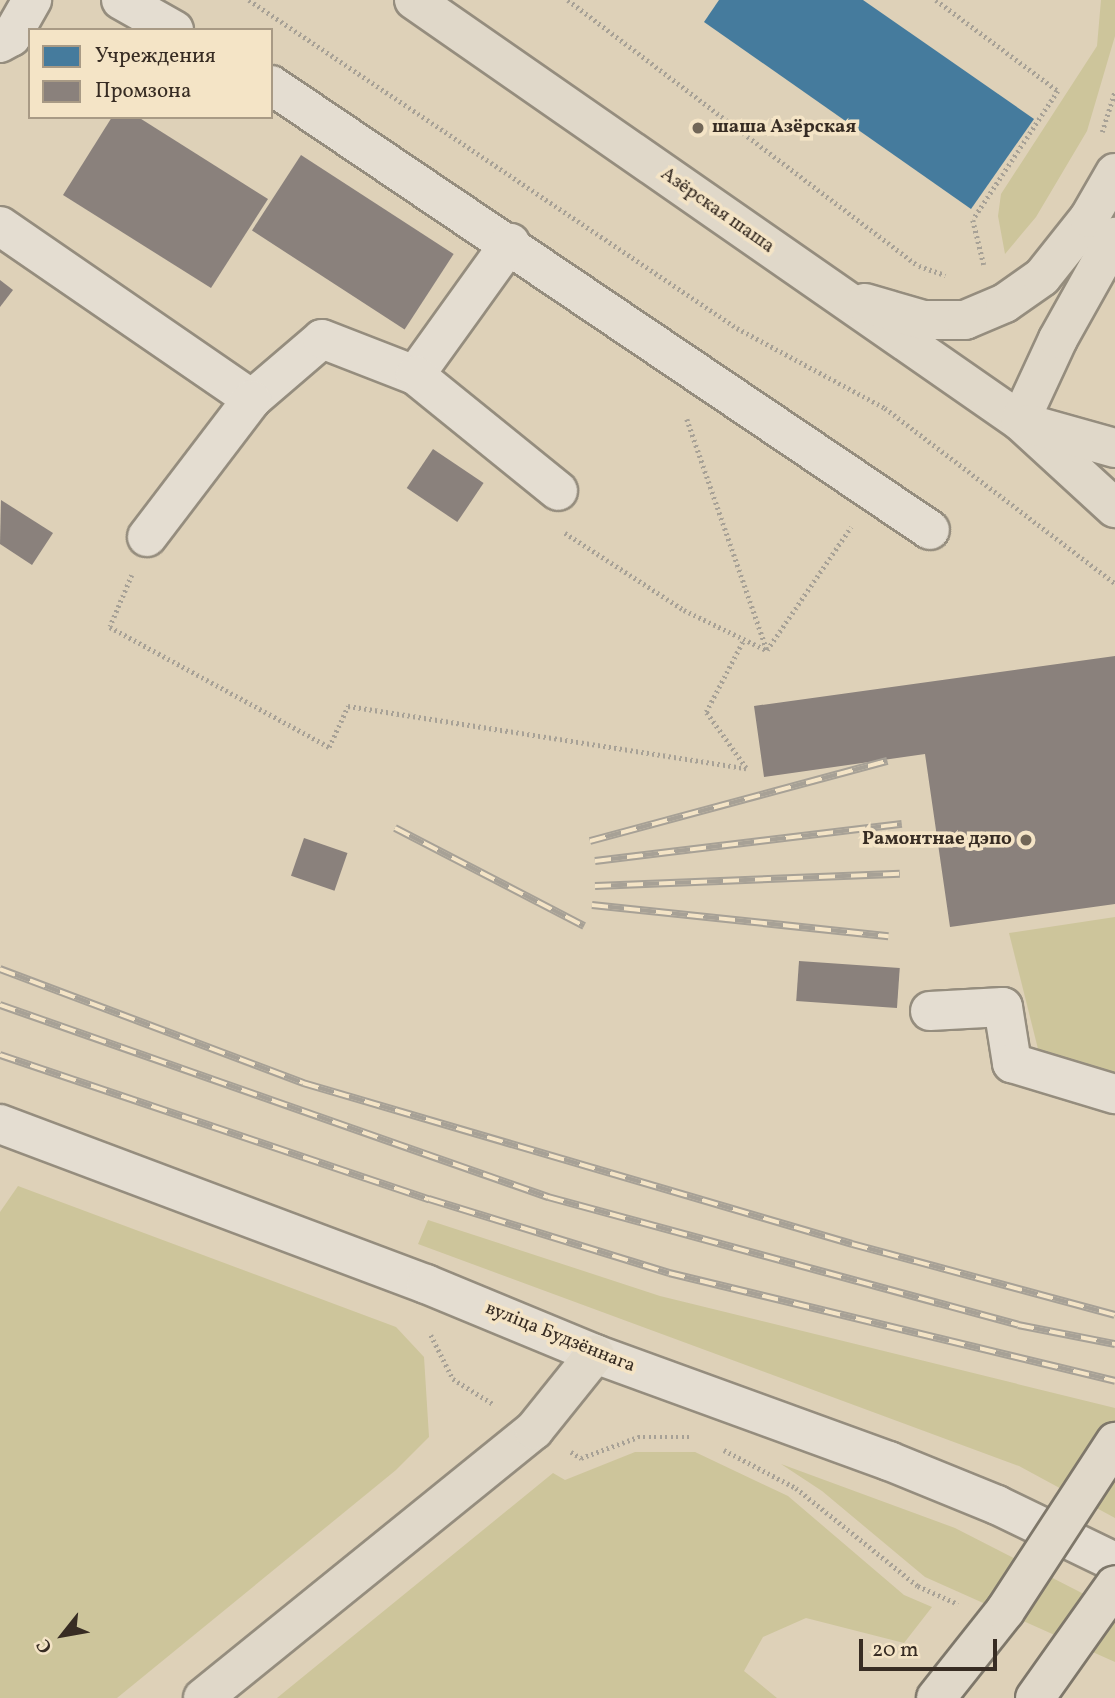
<!DOCTYPE html>
<meta charset="utf-8">
<style>
body{margin:0}
#map{position:relative;width:1115px;height:1698px;overflow:hidden;background:#ded1b8;font-family:Vollkorn,serif}
div>[style]{position:absolute}
.green>*{inset:0;background:#cdc59b}
.public>*{inset:0;background:#457b9d}
.industry>*{inset:0;background:#8a817c;transform-origin:0 0}
.path>*{height:4.5px;margin-top:-2.25px;transform-origin:0;background:repeating-linear-gradient(90deg,#a7a196 0 2px,transparent 0 5.5px)}
.roads{filter:drop-shadow(2px 0 #958d7e) drop-shadow(-2px 0 #958d7e) drop-shadow(0 2px #958d7e) drop-shadow(0 -2px #958d7e)}
.minor>*{height:38px;margin:-19px;padding:0 19px;transform-origin:19px;border-radius:19px;background:#e4ddd1}
.major>*{height:38px;margin:-19px;padding:0 19px;transform-origin:19px;border-radius:19px;background:#e0d8c9}
.rail>*{height:8px;margin-top:-4px;transform-origin:0;background:repeating-linear-gradient(90deg,#f4e4c6 0 16px,#a7a196 0 32px);box-sizing:border-box;border-block:2px solid #a7a196}
.bridges{filter:drop-shadow(2px 0 #7e776a) drop-shadow(-2px 0 #7e776a) drop-shadow(0 2px #7e776a) drop-shadow(0 -2px #7e776a)}
.major-bridge>*{height:38px;margin:-19px;padding:0 19px;transform-origin:19px;border-radius:19px;background:#e0d8c9}
.dots>*{width:19px;height:19px;translate:-50% -50%;box-sizing:border-box;border:4px solid #f4e4c6;border-radius:50%}
span{translate:-50% -50%;white-space:nowrap;text-align:center;line-height:1.15;-webkit-text-stroke:7px #f4e4c6;paint-order:stroke}
.poi-label{font-size:19px;color:#372c23;font-weight:700}
.left{translate:0 -50%;text-align:left}
.right{translate:-100% -50%;text-align:right}
.street-label{font-size:19px;color:#372c23}
.legend{position:absolute;left:28px;top:28px;width:245px;height:91px;box-sizing:border-box;background:#f4e4c6;border:2px solid #a89a85;margin:0;padding:9px 12px;list-style:none;font-size:21px;color:#372c23}
.legend li{display:flex;align-items:center;gap:14px;height:35px}
.legend b{width:35px;border:2px solid #a89a85}
.north{position:absolute;left:28px;top:1600px;width:70px;height:70px;-webkit-text-stroke:5px #f4e4c6;paint-order:stroke;rotate:239deg;font-size:19px;font-weight:700;line-height:28px;text-align:center;color:#372c23}
.north::after{content:'';display:block;margin:auto;width:24px;height:32px;background:#372c23;clip-path:polygon(50% 0,100% 100%,50% 72%,0 100%)}
.scale{position:absolute;left:859px;top:1639px;width:138px;height:32px;box-sizing:border-box;border:4px solid #372c23;border-top:0;padding-left:9px;font-size:21px;line-height:24px;white-space:nowrap;color:#372c23;-webkit-text-stroke:5px #f4e4c6;paint-order:stroke}
</style>
<div id="map">
<div class="green">
<i style="clip-path:polygon(1101px 0,1115px 0,1115px 36px,1087px 131px,1036px 217px,1005px 254px,998px 216px,1001px 194px,1097px 46px)"></i>
<i style="clip-path:polygon(1115px 917px,1115px 1077px,1039px 1053px,1009px 933px)"></i>
<i style="clip-path:polygon(18px 1186px,396px 1327px,424px 1357px,429px 1437px,396px 1470px,117px 1698px,0 1698px,0 1212px)"></i>
<i style="clip-path:polygon(428px 1220px,660px 1296px,1115px 1408px,1115px 1518px,1019px 1466px,418px 1244px)"></i>
<i style="clip-path:polygon(635px 1452px,695px 1452px,788px 1496px,904px 1595px,932px 1607px,904px 1643px,806px 1618px,763px 1637px,744px 1671px,777px 1698px,277px 1698px,553px 1473px,565px 1480px)"></i>
<i style="clip-path:polygon(781px 1464px,955px 1528px,1115px 1610px,1115px 1662px,925px 1577px,822px 1491px)"></i>
</div>
<div class="public">
<i style="clip-path:polygon(719px 0,863px 0,1034px 119px,971px 209px,704px 22px)"></i>
</div>
<div class="industry">
<i style="clip-path:polygon(112px 117px,138px 117px,268px 199px,211px 288px,63px 195px)"></i>
<i style="left:301px;top:155px;width:182px;height:90px;rotate:33deg"></i>
<i style="clip-path:polygon(0 280px,13px 290px,0 307px)"></i>
<i style="left:433px;top:449px;width:61px;height:47px;rotate:34deg"></i>
<i style="clip-path:polygon(1px 500px,53px 533px,32px 565px,0 544px)"></i>
<i style="clip-path:polygon(1115px 656px,1115px 904px,950px 927px,925px 754px,764px 777px,754px 706px)"></i>
<i style="left:304px;top:838px;width:46px;height:40px;rotate:19deg"></i>
<i style="left:799px;top:961px;width:101px;height:40px;rotate:4deg"></i>
</div>
<div class="path">
<i style="left:249px;top:0;width:588px;rotate:33.91deg"></i>
<i style="left:737px;top:328px;width:168px;rotate:28.4deg"></i>
<i style="left:885px;top:408px;width:289px;rotate:37.3deg"></i>
<i style="left:568px;top:0;width:440px;rotate:37.2deg"></i>
<i style="left:919px;top:266px;width:28px;rotate:19deg"></i>
<i style="left:936px;top:0;width:152px;rotate:36.7deg"></i>
<i style="left:1058px;top:91px;width:154px;rotate:123.4deg"></i>
<i style="left:973px;top:220px;width:46px;rotate:76.3deg"></i>
<i style="left:1102px;top:132px;width:43px;rotate:-72.4deg"></i>
<i style="left:687px;top:419px;width:244px;rotate:70.9deg"></i>
<i style="left:767px;top:650px;width:149px;rotate:-55.7deg"></i>
<i style="left:565px;top:533px;width:142px;rotate:32.9deg"></i>
<i style="left:684px;top:610px;width:91px;rotate:26deg"></i>
<i style="left:132px;top:575px;width:56px;rotate:112.9deg"></i>
<i style="left:110px;top:627px;width:250px;rotate:28.7deg"></i>
<i style="left:329px;top:747px;width:45px;rotate:-65.1deg"></i>
<i style="left:348px;top:706px;width:403px;rotate:8.9deg"></i>
<i style="left:746px;top:768px;width:69px;rotate:-125.5deg"></i>
<i style="left:706px;top:712px;width:82px;rotate:-62.5deg"></i>
<i style="left:431px;top:1335px;width:49px;rotate:63.4deg"></i>
<i style="left:453px;top:1379px;width:49px;rotate:31.8deg"></i>
<i style="left:724px;top:1450px;width:81px;rotate:27.8deg"></i>
<i style="left:796px;top:1488px;width:156px;rotate:38.8deg"></i>
<i style="left:918px;top:1586px;width:44px;rotate:24.2deg"></i>
<i style="left:571px;top:1452px;width:12px;rotate:31deg"></i>
<i style="left:581px;top:1458px;width:61px;rotate:-20.2deg"></i>
<i style="left:638px;top:1437px;width:52px"></i>
</div>
<div class="roads">
<div class="minor">
<i style="left:121px;top:0;width:61px;rotate:29.5deg"></i>
<i style="left:0;top:43px;width:13px;rotate:-29deg"></i>
<i style="left:11px;top:37px;width:43px;rotate:-60.4deg"></i>
<i style="left:271px;top:85px;width:795px;rotate:34.03deg"></i>
<i style="left:0;top:226px;width:306px;rotate:34.5deg"></i>
<i style="left:252px;top:399px;width:92px;rotate:-40.6deg"></i>
<i style="left:322px;top:339px;width:100px;rotate:21.2deg"></i>
<i style="left:415px;top:375px;width:163px;rotate:-54.3deg"></i>
<i style="left:415px;top:375px;width:184px;rotate:39deg"></i>
<i style="left:147px;top:537px;width:173px;rotate:-52.7deg"></i>
<i style="left:930px;top:1011px;width:73px;rotate:-3.1deg"></i>
<i style="left:1003px;top:1007px;width:57px;rotate:80.9deg"></i>
<i style="left:1012px;top:1063px;width:108px;rotate:16.8deg"></i>
<i style="left:0;top:1124px;width:455px;rotate:20.6deg"></i>
<i style="left:426px;top:1284px;width:183px;rotate:22.5deg"></i>
<i style="left:595px;top:1354px;width:313px;rotate:20deg"></i>
<i style="left:889px;top:1461px;width:117px;rotate:22.2deg"></i>
<i style="left:997px;top:1505px;width:131px;rotate:25.8deg"></i>
</div>
<div class="major">
<i style="left:414px;top:0;width:738px;rotate:34.79deg"></i>
<i style="left:1020px;top:421px;width:129px;rotate:42.5deg"></i>
<i style="left:865px;top:303px;width:60px;rotate:16.3deg"></i>
<i style="left:923px;top:320px;width:42px"></i>
<i style="left:965px;top:320px;width:43px;rotate:-23deg"></i>
<i style="left:1005px;top:303px;width:45px;rotate:-35.1deg"></i>
<i style="left:1042px;top:277px;width:75px;rotate:-51.5deg"></i>
<i style="left:1089px;top:218px;width:52px;rotate:-60deg"></i>
<i style="left:1020px;top:421px;width:90px;rotate:-65.1deg"></i>
<i style="left:1058px;top:339px;width:117px;rotate:-60.8deg"></i>
<i style="left:1029px;top:424px;width:89px;rotate:15.6deg"></i>
<i style="left:203px;top:1698px;width:426px;rotate:-39deg"></i>
<i style="left:534px;top:1430px;width:97px;rotate:-51.2deg"></i>
</div>
</div>
<div class="rail">
<i style="left:395px;top:828px;width:213px;rotate:27.4deg"></i>
<i style="left:590px;top:841px;width:308px;rotate:-15.1deg"></i>
<i style="left:595px;top:861px;width:309px;rotate:-6.9deg"></i>
<i style="left:595px;top:886px;width:305px;rotate:-2.3deg"></i>
<i style="left:592px;top:905px;width:298px;rotate:6deg"></i>
<i style="left:0;top:969px;width:324px;rotate:20.6deg"></i>
<i style="left:303px;top:1083px;width:572px;rotate:16.34deg"></i>
<i style="left:852px;top:1244px;width:272px;rotate:15.1deg"></i>
<i style="left:0;top:1005px;width:581px;rotate:19.31deg"></i>
<i style="left:548px;top:1197px;width:487px;rotate:15.2deg"></i>
<i style="left:1018px;top:1325px;width:99px;rotate:11.1deg"></i>
<i style="left:0;top:1055px;width:453px;rotate:18.6deg"></i>
<i style="left:429px;top:1199px;width:251px;rotate:17.1deg"></i>
<i style="left:669px;top:1273px;width:459px;rotate:13.6deg"></i>
</div>
<div class="bridges">
<div class="major-bridge">
<i style="left:936px;top:1698px;width:111px;rotate:-51.6deg"></i>
<i style="left:1005px;top:1611px;width:202px;rotate:-56.9deg"></i>
<i style="left:1035px;top:1698px;width:138px;rotate:-54.7deg"></i>
</div>
</div>
<div class="dots">
<i style="left:698px;top:128px;background:#716657"></i>
<i style="left:1026px;top:840px;background:#716657"></i>
</div>
<div class="poi-label">
<span class="left" style="left:712px;top:128px">шаша Азёрская</span>
<span class="right" style="left:1012px;top:840px">Рамонтнае дэпо</span>
</div>
<div class="street-label">
<span style="left:717px;top:211px;rotate:35deg">Азёрская шаша</span>
<span style="left:560px;top:1338px;rotate:22deg">вуліца Будзённага</span>
</div>
<ul class="legend">
<li><b style="height:19px;background:#457b9d"></b>Учреждения</li>
<li><b style="height:19px;background:#8a817c"></b>Промзона</li>
</ul>
<div class="north">С</div>
<div class="scale">20 m</div>
</div>
